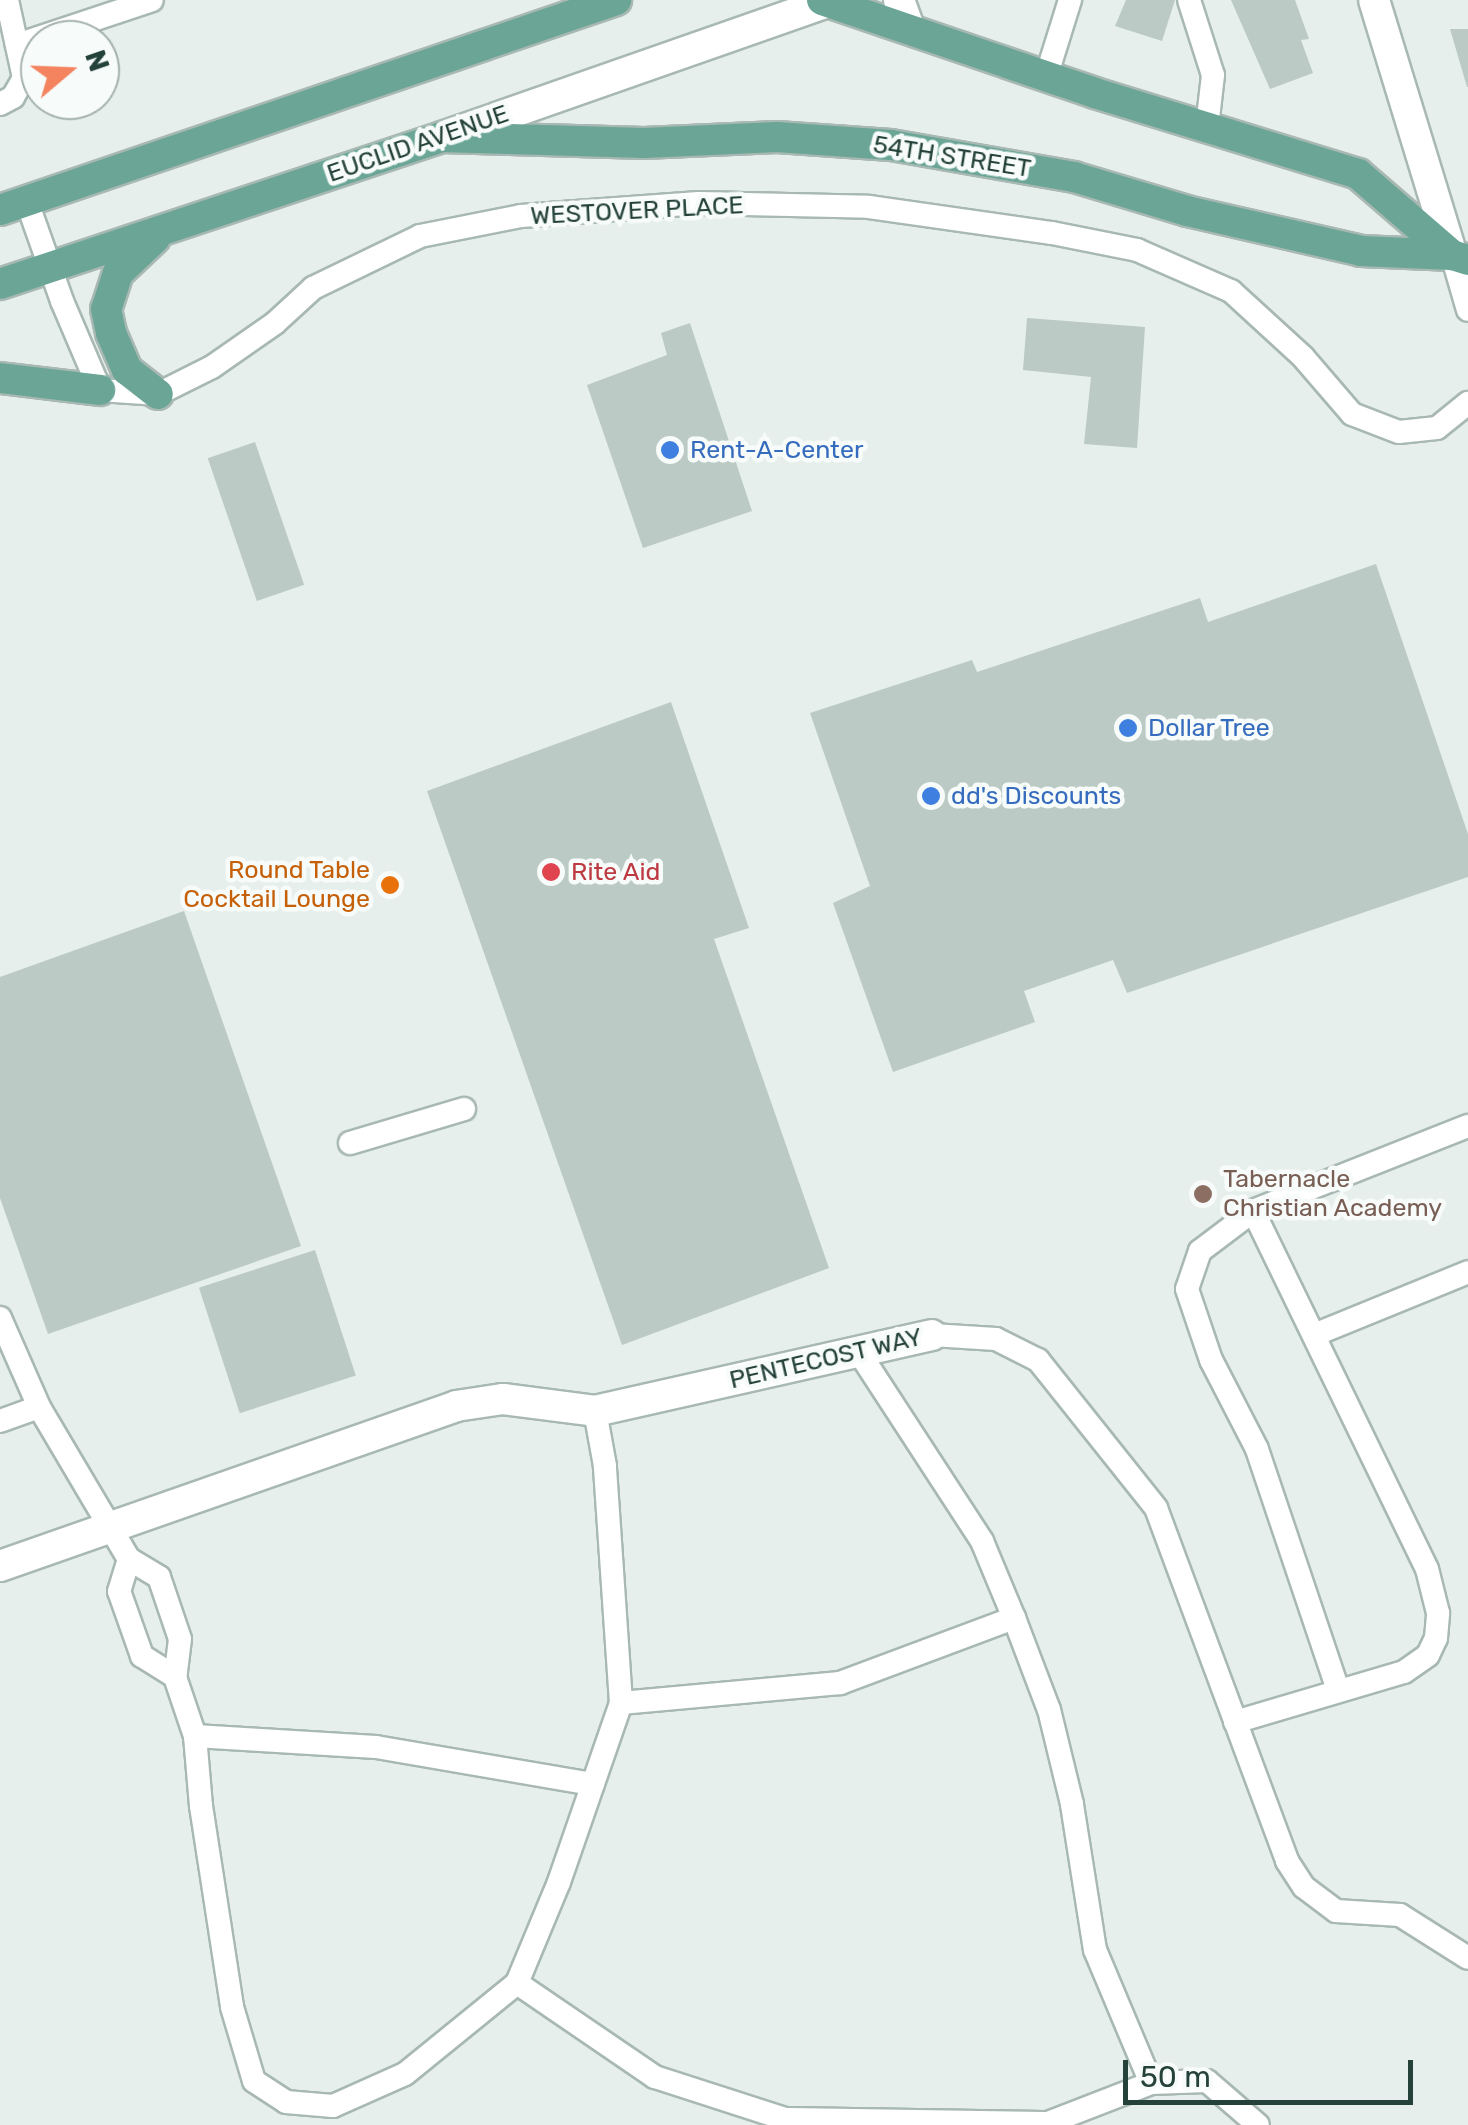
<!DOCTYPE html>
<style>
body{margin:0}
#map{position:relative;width:1468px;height:2125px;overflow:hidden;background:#e6efeb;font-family:Rubik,sans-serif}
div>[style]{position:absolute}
.building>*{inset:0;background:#bbcac4;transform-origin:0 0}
.roads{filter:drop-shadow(2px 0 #a8b8b2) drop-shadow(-2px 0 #a8b8b2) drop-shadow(0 2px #a8b8b2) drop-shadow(0 -2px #a8b8b2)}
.service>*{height:22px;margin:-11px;padding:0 11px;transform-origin:11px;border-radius:11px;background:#fff}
.minor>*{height:30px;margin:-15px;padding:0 15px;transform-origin:15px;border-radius:15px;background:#fff}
.tertiary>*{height:30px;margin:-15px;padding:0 15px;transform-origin:15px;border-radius:15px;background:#fff}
.secondary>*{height:30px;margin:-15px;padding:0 15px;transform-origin:15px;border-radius:15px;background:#fff}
.primary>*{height:30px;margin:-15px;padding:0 15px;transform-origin:15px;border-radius:15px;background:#6aa596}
.dots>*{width:28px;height:28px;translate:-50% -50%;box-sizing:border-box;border:5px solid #f7fbf9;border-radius:50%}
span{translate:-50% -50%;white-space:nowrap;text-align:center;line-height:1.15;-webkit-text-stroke:9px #f7fbf9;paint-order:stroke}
.street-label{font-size:25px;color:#24423a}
.shop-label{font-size:25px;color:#366cbe}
.left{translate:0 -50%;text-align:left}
.food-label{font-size:25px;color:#c56008}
.right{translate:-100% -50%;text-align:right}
.health-label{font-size:25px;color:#be3a42}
.education-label{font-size:25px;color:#785e54}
.north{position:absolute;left:20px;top:20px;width:100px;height:100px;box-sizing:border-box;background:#f7fbf9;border:2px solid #a3b1ad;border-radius:50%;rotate:71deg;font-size:28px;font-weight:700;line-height:40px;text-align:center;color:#24423a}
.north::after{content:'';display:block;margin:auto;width:35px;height:45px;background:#f4845f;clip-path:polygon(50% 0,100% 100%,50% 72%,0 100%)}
.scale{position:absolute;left:1123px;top:2060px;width:290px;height:45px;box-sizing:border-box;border:5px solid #24423a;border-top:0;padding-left:12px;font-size:30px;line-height:35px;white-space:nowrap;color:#24423a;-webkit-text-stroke:8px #f7fbf9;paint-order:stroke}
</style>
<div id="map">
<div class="building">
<i style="clip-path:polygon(1126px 0,1175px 0,1162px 41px,1115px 26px)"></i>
<i style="clip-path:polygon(1231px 0,1295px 0,1309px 39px,1301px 40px,1313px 73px,1270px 89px)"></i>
<i style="clip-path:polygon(1450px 29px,1468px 29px,1468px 87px,1467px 87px)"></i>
<i style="clip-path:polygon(1027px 318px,1145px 327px,1137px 448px,1084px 444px,1091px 377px,1023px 370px)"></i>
<i style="clip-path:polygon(690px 323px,752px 511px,643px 548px,587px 385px,667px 355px,661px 333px)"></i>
<i style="left:255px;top:442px;width:151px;height:50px;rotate:71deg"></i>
<i style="clip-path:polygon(1376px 564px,1468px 834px,1468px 877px,1127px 993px,1113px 960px,1024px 991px,1035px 1022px,893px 1072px,833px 903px,870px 886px,810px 713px,972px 660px,977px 672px,1200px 598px,1208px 622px)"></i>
<i style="clip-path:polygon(671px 702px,749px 928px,714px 939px,829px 1268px,622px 1345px,427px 791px)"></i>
<i style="clip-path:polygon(184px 911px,301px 1246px,48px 1334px,0 1198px,0 977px)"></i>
<i style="left:315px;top:1250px;width:132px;height:122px;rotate:72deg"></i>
</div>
<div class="roads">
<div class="service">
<i style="left:1189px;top:0;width:79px;rotate:72.3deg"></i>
<i style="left:1213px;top:75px;width:52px;rotate:96.6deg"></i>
<i style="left:17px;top:45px;width:142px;rotate:-18.4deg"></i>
<i style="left:1046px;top:77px;width:81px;rotate:-72.7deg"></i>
<i style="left:0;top:104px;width:15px;rotate:-28deg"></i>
<i style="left:13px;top:97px;width:22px;rotate:-60deg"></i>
<i style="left:24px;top:78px;width:80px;rotate:-102.3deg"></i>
<i style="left:27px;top:202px;width:105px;rotate:70.5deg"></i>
<i style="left:62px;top:301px;width:97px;rotate:66.9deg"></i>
<i style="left:100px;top:390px;width:58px;rotate:3.9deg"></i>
<i style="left:158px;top:394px;width:60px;rotate:-26.6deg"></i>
<i style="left:212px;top:367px;width:77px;rotate:-34.9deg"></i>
<i style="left:275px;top:323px;width:52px;rotate:-42.6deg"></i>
<i style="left:313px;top:288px;width:119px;rotate:-25.9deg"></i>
<i style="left:420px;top:236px;width:103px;rotate:-11.2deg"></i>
<i style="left:521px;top:216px;width:178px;rotate:-4.2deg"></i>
<i style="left:699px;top:203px;width:170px;rotate:1.3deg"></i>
<i style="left:869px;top:207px;width:185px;rotate:8.1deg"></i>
<i style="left:1052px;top:233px;width:87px;rotate:11.3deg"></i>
<i style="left:1137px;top:250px;width:103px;rotate:23.6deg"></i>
<i style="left:1231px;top:291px;width:98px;rotate:42.5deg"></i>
<i style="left:1303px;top:357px;width:75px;rotate:49.3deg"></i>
<i style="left:1352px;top:414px;width:50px;rotate:21deg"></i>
<i style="left:1399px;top:432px;width:38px;rotate:-6deg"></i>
<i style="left:1437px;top:428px;width:40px;rotate:-39deg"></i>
<i style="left:1452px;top:255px;width:57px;rotate:73.8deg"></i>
<i style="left:350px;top:1143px;width:119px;rotate:-16.6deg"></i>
<i style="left:0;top:1318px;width:97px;rotate:66.3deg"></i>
<i style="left:39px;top:1407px;width:177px;rotate:59.4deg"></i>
<i style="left:129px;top:1559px;width:35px;rotate:31deg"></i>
<i style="left:159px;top:1577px;width:65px;rotate:71.3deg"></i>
<i style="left:180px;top:1639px;width:38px;rotate:97deg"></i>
<i style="left:175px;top:1677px;width:62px;rotate:71.3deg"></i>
<i style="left:195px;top:1736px;width:70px;rotate:85.1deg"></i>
<i style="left:201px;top:1806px;width:203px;rotate:81.2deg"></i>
<i style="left:232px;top:2007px;width:77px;rotate:73.4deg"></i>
<i style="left:254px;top:2081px;width:38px;rotate:33deg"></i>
<i style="left:286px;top:2102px;width:47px;rotate:4.9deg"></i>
<i style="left:333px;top:2106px;width:79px;rotate:-24deg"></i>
<i style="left:405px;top:2074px;width:144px;rotate:-39.1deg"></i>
<i style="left:517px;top:1983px;width:109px;rotate:-67.4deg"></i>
<i style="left:559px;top:1882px;width:189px;rotate:-70.9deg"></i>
<i style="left:621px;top:1703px;width:238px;rotate:-93.9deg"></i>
<i style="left:605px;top:1466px;width:56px;rotate:-100.3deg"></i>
<i style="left:932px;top:1335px;width:64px;rotate:3.6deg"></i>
<i style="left:996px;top:1339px;width:47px;rotate:26.6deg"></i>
<i style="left:1038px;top:1360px;width:189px;rotate:51.4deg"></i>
<i style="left:1156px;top:1508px;width:377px;rotate:69.6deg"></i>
<i style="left:1287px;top:1861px;width:31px;rotate:57deg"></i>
<i style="left:1304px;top:1887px;width:40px;rotate:37deg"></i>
<i style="left:1336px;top:1911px;width:64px;rotate:3.6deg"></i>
<i style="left:1400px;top:1915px;width:80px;rotate:32.3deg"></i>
<i style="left:1314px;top:1335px;width:166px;rotate:-22.2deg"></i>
<i style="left:0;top:1421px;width:41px;rotate:-19.7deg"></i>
<i style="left:129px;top:1559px;width:34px;rotate:107deg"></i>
<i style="left:119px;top:1591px;width:69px;rotate:70.5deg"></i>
<i style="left:142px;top:1656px;width:39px;rotate:32deg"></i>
<i style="left:1338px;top:1690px;width:254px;rotate:-108.6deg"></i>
<i style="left:1257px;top:1449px;width:100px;rotate:-117.3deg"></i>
<i style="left:1211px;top:1360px;width:75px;rotate:-108.7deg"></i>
<i style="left:1187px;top:1289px;width:40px;rotate:-71.1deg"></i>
<i style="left:1200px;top:1251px;width:66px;rotate:-37deg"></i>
<i style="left:1253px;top:1211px;width:231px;rotate:-21.6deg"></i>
<i style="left:621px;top:1703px;width:220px;rotate:-5.2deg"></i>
<i style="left:840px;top:1683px;width:186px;rotate:-20.5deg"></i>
<i style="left:1235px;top:1722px;width:176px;rotate:-16.5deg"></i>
<i style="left:1404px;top:1672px;width:29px;rotate:-35deg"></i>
<i style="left:1428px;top:1655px;width:19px;rotate:-65deg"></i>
<i style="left:1436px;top:1638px;width:25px;rotate:-85deg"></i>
<i style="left:1438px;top:1613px;width:45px;rotate:-104deg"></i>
<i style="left:1427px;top:1569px;width:398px;rotate:-115.9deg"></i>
<i style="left:195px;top:1736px;width:181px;rotate:3.5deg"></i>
<i style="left:376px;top:1747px;width:220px;rotate:9.7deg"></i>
<i style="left:517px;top:1983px;width:167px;rotate:34.3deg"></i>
<i style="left:655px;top:2077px;width:137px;rotate:17.9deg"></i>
<i style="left:785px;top:2119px;width:263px;rotate:0.9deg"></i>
<i style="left:1048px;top:2123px;width:110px;rotate:-21.2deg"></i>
<i style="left:1151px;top:2083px;width:144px;rotate:-112.8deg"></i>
<i style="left:1095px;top:1950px;width:148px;rotate:-99deg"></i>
<i style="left:1072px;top:1804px;width:97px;rotate:-103.7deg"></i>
<i style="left:1049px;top:1710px;width:98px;rotate:-110.8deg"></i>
<i style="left:1014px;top:1618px;width:83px;rotate:-112.6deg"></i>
<i style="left:982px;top:1541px;width:225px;rotate:-123.1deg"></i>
<i style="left:1151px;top:2083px;width:56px;rotate:-2deg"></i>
<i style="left:1207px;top:2081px;width:67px;rotate:40.8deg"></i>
</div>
<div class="minor">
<i style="left:1374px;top:0;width:267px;rotate:73deg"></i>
<i style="left:0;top:1566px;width:483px;rotate:-19.3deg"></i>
<i style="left:456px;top:1406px;width:48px;rotate:-8.5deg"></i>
<i style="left:503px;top:1399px;width:93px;rotate:7.4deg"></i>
<i style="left:595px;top:1411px;width:345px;rotate:-12.7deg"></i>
</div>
<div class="tertiary">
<i style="left:899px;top:0;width:30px;rotate:70deg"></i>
</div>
<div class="secondary">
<i style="left:445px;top:136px;width:412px;rotate:-19.3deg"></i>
</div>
<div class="primary">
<i style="left:822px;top:0;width:288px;rotate:18.8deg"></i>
<i style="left:1095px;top:93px;width:275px;rotate:17.1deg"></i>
<i style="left:1358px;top:174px;width:124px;rotate:40.8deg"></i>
<i style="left:0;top:210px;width:651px;rotate:-18.82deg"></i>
<i style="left:155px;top:238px;width:51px;rotate:136.6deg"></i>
<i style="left:118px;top:273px;width:38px;rotate:108deg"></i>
<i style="left:106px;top:309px;width:25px;rotate:78deg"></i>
<i style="left:111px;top:333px;width:40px;rotate:66.6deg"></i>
<i style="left:127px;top:370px;width:39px;rotate:38deg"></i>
<i style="left:0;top:284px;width:466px;rotate:-18.4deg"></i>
<i style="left:442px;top:137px;width:202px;rotate:1.7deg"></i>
<i style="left:644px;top:143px;width:133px;rotate:-2.6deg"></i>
<i style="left:777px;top:137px;width:114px;rotate:4deg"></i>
<i style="left:891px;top:145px;width:186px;rotate:9.9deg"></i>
<i style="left:1074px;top:177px;width:118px;rotate:16.7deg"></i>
<i style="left:1187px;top:211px;width:179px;rotate:12.9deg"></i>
<i style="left:1361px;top:251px;width:91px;rotate:2.5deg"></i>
<i style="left:1452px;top:255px;width:17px;rotate:17deg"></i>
<i style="left:0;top:378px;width:101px;rotate:6.8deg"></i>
</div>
</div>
<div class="dots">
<i style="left:670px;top:450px;background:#3f7fe0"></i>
<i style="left:1128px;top:728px;background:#3f7fe0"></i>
<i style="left:931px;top:796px;background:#3f7fe0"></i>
<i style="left:551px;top:872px;background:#e0444e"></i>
<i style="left:390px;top:885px;background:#e8710a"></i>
<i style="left:1203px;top:1194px;background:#8d6e63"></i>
</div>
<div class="street-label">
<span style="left:418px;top:144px;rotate:-19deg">EUCLID AVENUE</span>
<span style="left:952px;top:157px;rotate:9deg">54TH STREET</span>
<span style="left:637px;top:211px;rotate:-3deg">WESTOVER PLACE</span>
<span style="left:826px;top:1359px;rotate:-13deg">PENTECOST WAY</span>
</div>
<div class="shop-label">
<span class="left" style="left:690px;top:450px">Rent-A-Center</span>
<span class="left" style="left:1148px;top:728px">Dollar Tree</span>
<span class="left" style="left:951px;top:796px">dd's Discounts</span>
</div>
<div class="food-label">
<span class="right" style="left:370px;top:885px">Round Table<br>Cocktail Lounge</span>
</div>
<div class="health-label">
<span class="left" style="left:571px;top:872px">Rite Aid</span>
</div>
<div class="education-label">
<span class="left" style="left:1223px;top:1194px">Tabernacle<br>Christian Academy</span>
</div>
<div class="north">N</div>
<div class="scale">50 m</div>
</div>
